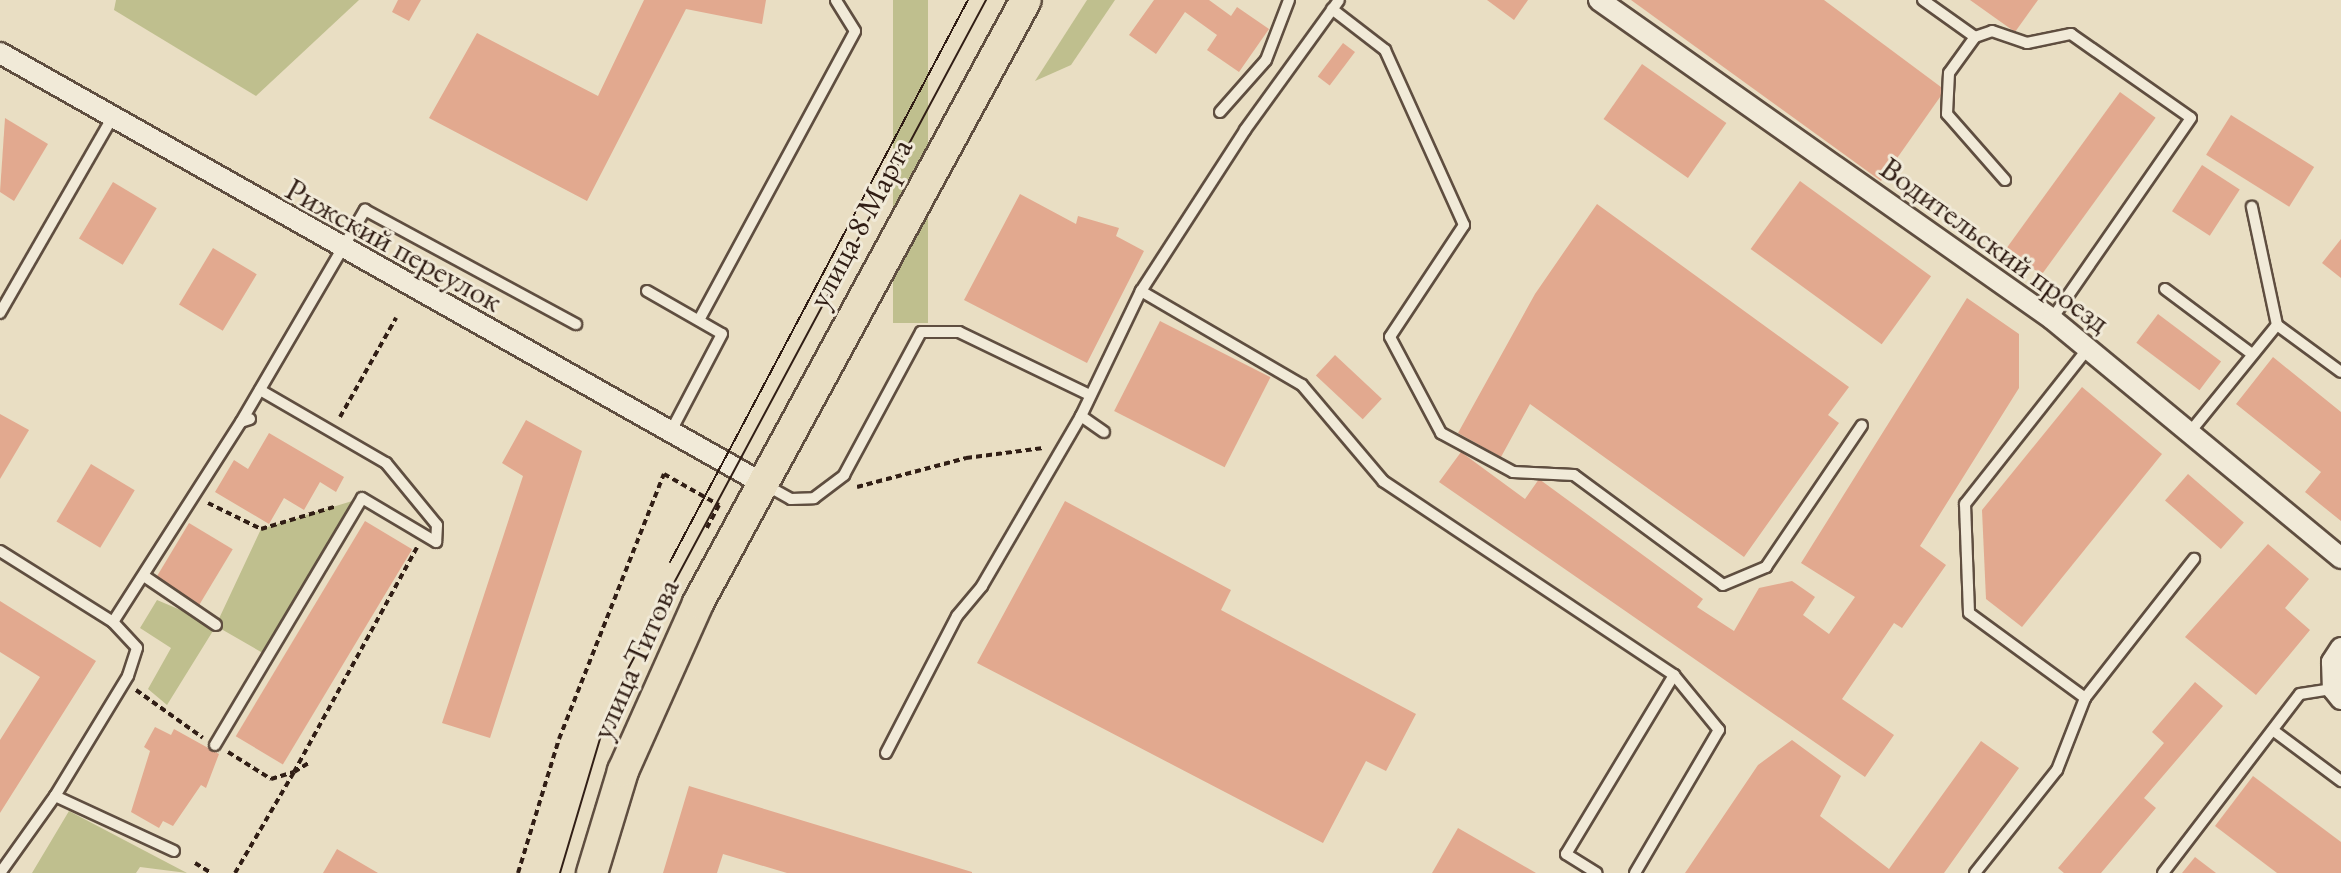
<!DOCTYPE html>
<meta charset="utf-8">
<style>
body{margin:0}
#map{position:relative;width:2341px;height:873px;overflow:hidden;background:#e9dec3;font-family:"EB Garamond",serif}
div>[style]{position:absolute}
.green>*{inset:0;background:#bfbf8e;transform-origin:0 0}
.building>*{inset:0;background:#e2a98f;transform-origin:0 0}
.path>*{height:4px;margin-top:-2px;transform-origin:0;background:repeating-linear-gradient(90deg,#311e15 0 6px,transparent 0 10px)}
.roads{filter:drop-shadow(2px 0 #5f4e40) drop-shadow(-2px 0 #5f4e40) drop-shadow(0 2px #5f4e40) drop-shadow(0 -2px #5f4e40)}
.service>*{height:10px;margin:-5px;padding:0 5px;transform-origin:5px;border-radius:5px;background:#f1ead8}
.minor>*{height:20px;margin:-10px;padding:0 10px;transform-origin:10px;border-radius:10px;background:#f1ead8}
.primary>*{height:30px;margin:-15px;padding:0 15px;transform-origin:15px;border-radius:15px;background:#e9dec3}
.tram>*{height:2px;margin:-1px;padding:0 1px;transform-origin:1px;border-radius:1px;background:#311e15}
span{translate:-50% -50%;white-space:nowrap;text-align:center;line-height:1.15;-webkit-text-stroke:6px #f1ead8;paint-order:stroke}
.street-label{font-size:32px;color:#311e15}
</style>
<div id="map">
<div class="green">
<i style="clip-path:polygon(116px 0,359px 0,256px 96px,114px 10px)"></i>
<i style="left:893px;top:0;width:35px;height:323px"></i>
<i style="clip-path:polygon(1087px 0,1115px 0,1071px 65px,1035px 81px)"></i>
<i style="clip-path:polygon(362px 498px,268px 656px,216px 626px,167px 705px,148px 689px,171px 648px,140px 628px,157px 600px,216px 625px,261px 529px)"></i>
<i style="clip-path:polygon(69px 811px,187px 873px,140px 867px,136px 873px,32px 873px)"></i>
</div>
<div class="building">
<i style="clip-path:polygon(398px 0,421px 0,409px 21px,392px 12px)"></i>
<i style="clip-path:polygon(644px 0,766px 0,762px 24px,686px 9px,587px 201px,429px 118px,477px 33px,598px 96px)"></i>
<i style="clip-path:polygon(1154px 0,1209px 0,1231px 16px,1237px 7px,1269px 29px,1239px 72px,1207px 50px,1217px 35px,1185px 12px,1156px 54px,1129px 35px)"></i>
<i style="clip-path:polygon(1487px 0,1528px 0,1514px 20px)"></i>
<i style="clip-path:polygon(1631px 0,1824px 0,1945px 90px,1881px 181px)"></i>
<i style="clip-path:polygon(1970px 0,2038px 0,2015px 32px)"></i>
<i style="left:1343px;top:43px;width:15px;height:42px;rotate:37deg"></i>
<i style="left:1642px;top:64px;width:103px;height:67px;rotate:35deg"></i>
<i style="left:2120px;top:92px;width:44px;height:194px;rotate:36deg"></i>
<i style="left:2231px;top:115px;width:98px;height:47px;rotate:32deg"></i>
<i style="clip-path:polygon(5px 118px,48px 144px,14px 201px,0 192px)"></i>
<i style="left:2202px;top:165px;width:45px;height:55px;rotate:33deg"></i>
<i style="left:1800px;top:181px;width:162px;height:84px;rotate:36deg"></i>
<i style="left:113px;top:182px;width:51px;height:66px;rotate:31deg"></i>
<i style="clip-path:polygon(1020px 194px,1076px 224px,1078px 216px,1119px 228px,1116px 236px,1144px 251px,1087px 363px,964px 300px)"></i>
<i style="clip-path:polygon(1597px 204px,1849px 387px,1828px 415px,1839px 423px,1744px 557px,1530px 404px,1501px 457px,1458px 433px,1535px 294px)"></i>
<i style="clip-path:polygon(2341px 239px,2341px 278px,2322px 263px)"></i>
<i style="left:213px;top:248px;width:51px;height:66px;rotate:31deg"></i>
<i style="clip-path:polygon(1967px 298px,2019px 334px,2019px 388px,1920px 546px,1946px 565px,1902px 628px,1894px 623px,1842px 699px,1894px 735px,1865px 777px,1439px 482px,1461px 452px,1525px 499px,1539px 479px,1703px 599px,1697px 607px,1734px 631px,1759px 588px,1792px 581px,1815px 597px,1803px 615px,1829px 634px,1855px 597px,1801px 563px)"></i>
<i style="left:2158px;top:314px;width:79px;height:36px;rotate:37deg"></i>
<i style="left:1160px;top:321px;width:124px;height:101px;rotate:27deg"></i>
<i style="left:1335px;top:355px;width:64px;height:28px;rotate:43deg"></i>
<i style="clip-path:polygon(2273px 357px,2341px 412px,2341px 521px,2305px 492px,2321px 472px,2236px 404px)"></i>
<i style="clip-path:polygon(2082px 387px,2162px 454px,2022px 627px,1986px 599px,1982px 510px)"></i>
<i style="clip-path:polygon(0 414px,29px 430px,0 479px)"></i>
<i style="clip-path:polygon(526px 420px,582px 451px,490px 738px,442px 723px,523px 476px,502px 463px)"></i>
<i style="clip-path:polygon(269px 433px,344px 477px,336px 492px,320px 482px,304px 510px,284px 498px,269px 524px,215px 492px,234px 460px,248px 469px)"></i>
<i style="left:91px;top:464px;width:51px;height:67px;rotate:31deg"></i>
<i style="left:2188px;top:474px;width:74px;height:35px;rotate:41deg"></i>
<i style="clip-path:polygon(1065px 501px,1231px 590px,1221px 610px,1416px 714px,1386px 771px,1366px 761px,1323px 843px,977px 663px)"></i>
<i style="left:365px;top:521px;width:55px;height:251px;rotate:31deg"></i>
<i style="left:189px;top:523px;width:51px;height:66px;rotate:31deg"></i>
<i style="clip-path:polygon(2268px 544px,2309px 579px,2285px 608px,2310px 630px,2256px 695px,2185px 637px)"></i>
<i style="clip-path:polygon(0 601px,96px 661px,0 813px,0 740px,40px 677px,0 652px)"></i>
<i style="clip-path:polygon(2195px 682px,2223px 706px,2144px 798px,2156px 808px,2101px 873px,2064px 873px,2058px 868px,2164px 743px,2152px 732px)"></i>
<i style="clip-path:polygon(155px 727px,171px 735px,174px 729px,219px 754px,206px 788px,201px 785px,173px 826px,163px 821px,159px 828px,131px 812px,150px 751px,144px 747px)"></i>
<i style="clip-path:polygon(1792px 740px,1841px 776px,1820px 816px,1889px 869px,1981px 741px,2019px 768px,1944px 873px,1685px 873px,1758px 765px)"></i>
<i style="clip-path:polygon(2253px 776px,2341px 842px,2341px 873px,2277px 873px,2215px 826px)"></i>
<i style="clip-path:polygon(689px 786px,972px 872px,972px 873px,787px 873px,723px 854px,717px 873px,663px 873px)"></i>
<i style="clip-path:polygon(1458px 828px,1536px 873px,1432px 873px)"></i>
<i style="clip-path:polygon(337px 849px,378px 873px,323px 873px)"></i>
<i style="clip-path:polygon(2195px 857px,2216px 873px,2182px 873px)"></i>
</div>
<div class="path">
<i style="left:340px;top:417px;width:114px;rotate:-60.5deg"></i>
<i style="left:857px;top:487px;width:113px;rotate:-14.9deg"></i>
<i style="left:966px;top:458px;width:78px;rotate:-7.4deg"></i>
<i style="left:208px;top:503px;width:59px;rotate:26.1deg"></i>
<i style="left:261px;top:529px;width:79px;rotate:-16.8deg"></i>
<i style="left:136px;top:690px;width:82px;rotate:35.6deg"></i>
<i style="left:228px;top:752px;width:51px;rotate:32.1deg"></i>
<i style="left:271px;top:779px;width:24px;rotate:-17deg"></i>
<i style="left:294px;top:772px;width:256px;rotate:-61.3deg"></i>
<i style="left:195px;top:863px;width:19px;rotate:32deg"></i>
<i style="left:235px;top:873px;width:117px;rotate:-59.7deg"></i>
<i style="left:294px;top:772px;width:19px;rotate:-32deg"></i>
<i style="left:518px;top:873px;width:140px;rotate:-73deg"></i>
<i style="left:559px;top:739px;width:285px;rotate:-68.4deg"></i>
<i style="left:664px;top:474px;width:63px;rotate:29.4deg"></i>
<i style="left:719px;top:505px;width:26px;rotate:118deg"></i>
</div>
<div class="roads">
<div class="service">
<i style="left:1923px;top:0;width:64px;rotate:35.4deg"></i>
<i style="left:1975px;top:37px;width:18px;rotate:-19deg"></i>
<i style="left:1992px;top:31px;width:37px;rotate:19deg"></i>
<i style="left:2027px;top:43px;width:45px;rotate:-11.6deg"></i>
<i style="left:2071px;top:34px;width:146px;rotate:35deg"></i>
<i style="left:2191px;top:118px;width:244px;rotate:124.7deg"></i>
<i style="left:1332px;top:9px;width:67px;rotate:37.7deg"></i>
<i style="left:1385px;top:50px;width:192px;rotate:65.7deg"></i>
<i style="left:1464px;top:225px;width:134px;rotate:123.5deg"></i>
<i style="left:1390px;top:337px;width:109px;rotate:62deg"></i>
<i style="left:1441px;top:433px;width:82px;rotate:28.4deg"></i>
<i style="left:1513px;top:472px;width:61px;rotate:2.8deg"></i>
<i style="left:1574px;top:475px;width:185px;rotate:36.4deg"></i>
<i style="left:1723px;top:585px;width:47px;rotate:-22.7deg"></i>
<i style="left:1766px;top:567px;width:171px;rotate:-55.9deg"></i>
<i style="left:1975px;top:37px;width:44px;rotate:125.8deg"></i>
<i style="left:1949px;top:73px;width:41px;rotate:92.8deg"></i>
<i style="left:1947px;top:114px;width:88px;rotate:48.7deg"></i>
<i style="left:1220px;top:112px;width:69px;rotate:-48.5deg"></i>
<i style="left:1266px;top:60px;width:64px;rotate:-69deg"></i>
<i style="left:2165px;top:289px;width:109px;rotate:36.8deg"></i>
<i style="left:647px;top:291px;width:86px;rotate:29.8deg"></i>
<i style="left:722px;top:334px;width:112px;rotate:117.7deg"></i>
<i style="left:1141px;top:291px;width:186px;rotate:30.3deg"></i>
<i style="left:1302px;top:385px;width:126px;rotate:49.8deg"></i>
<i style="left:1383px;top:481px;width:350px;rotate:33.7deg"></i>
<i style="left:1674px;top:675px;width:209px;rotate:121.1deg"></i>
<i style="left:1566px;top:854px;width:36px;rotate:32deg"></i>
<i style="left:0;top:313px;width:223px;rotate:-60.1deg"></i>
<i style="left:699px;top:320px;width:328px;rotate:-61.6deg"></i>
<i style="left:855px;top:31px;width:36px;rotate:-122deg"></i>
<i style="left:2277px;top:325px;width:79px;rotate:36.3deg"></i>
<i style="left:2089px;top:347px;width:200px;rotate:128.3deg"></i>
<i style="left:1965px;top:504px;width:109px;rotate:87.9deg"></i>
<i style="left:1969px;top:613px;width:144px;rotate:36.2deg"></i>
<i style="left:2085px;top:698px;width:177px;rotate:-51.9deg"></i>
<i style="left:260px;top:390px;width:146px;rotate:30.1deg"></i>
<i style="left:386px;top:463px;width:80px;rotate:50.6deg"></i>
<i style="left:437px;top:525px;width:17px;rotate:93deg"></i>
<i style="left:1081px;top:416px;width:28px;rotate:35deg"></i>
<i style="left:250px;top:419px;width:9px;rotate:162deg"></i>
<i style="left:241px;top:422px;width:246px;rotate:-59.7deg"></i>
<i style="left:365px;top:210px;width:240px;rotate:28.4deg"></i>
<i style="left:2190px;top:432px;width:138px;rotate:-50.9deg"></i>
<i style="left:2277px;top:325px;width:121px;rotate:-102deg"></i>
<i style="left:764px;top:484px;width:31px;rotate:29deg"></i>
<i style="left:791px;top:499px;width:23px;rotate:-2deg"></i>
<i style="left:814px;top:498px;width:38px;rotate:-37deg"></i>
<i style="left:844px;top:475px;width:162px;rotate:-61.7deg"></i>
<i style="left:921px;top:332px;width:38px"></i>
<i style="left:959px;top:332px;width:145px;rotate:25.7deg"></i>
<i style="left:0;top:551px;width:133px;rotate:32.1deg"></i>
<i style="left:113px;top:622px;width:35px;rotate:47deg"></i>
<i style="left:137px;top:648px;width:29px;rotate:108deg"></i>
<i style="left:128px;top:676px;width:140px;rotate:121.3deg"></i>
<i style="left:55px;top:796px;width:95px;rotate:125.5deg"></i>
<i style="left:144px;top:576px;width:87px;rotate:34.2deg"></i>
<i style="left:113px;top:622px;width:237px;rotate:-57.4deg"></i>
<i style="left:2274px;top:731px;width:84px;rotate:36.7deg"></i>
<i style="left:215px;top:745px;width:287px;rotate:-59.2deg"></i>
<i style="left:362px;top:498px;width:86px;rotate:30.7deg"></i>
<i style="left:886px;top:753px;width:154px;rotate:-62.6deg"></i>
<i style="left:957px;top:616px;width:39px;rotate:-50deg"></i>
<i style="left:982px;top:586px;width:197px;rotate:-59.8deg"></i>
<i style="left:1081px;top:416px;width:139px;rotate:-64.4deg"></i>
<i style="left:1141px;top:291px;width:192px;rotate:-57.1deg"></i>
<i style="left:1245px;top:130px;width:160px;rotate:-54.1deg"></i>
<i style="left:55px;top:796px;width:131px;rotate:24.8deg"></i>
<i style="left:1635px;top:873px;width:166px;rotate:-59.6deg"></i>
<i style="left:1719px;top:730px;width:71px;rotate:-129.3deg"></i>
<i style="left:1975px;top:873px;width:132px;rotate:-51.5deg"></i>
<i style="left:2057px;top:770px;width:77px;rotate:-68.7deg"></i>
<i style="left:2163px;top:873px;width:225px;rotate:-52.6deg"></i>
<i style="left:2300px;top:694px;width:33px;rotate:-9deg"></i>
</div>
<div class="minor">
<i style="left:1599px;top:0;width:554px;rotate:35.15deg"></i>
<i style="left:2052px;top:319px;width:375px;rotate:39.6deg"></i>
<i style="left:0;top:53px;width:875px;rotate:29.44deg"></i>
<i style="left:2341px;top:648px;width:17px;rotate:123deg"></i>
<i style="left:2332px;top:662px;width:27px;rotate:88deg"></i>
<i style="left:2333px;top:689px;width:13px;rotate:51deg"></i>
</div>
<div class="primary">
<i style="left:592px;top:873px;width:107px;rotate:-73.1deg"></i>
<i style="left:623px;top:771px;width:184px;rotate:-65.9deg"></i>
<i style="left:698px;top:603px;width:686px;rotate:-61.46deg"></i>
</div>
</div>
<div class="tram">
<i style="left:670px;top:562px;width:636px;rotate:-62.07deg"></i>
<i style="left:560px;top:873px;width:168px;rotate:-73.4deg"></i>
<i style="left:608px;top:712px;width:50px;rotate:-65deg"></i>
<i style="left:629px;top:667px;width:757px;rotate:-61.84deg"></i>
</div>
<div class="street-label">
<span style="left:860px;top:223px;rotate:-62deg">улица 8 Марта</span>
<span style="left:394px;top:245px;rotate:29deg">Рижский переулок</span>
<span style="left:1995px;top:245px;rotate:36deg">Водительский проезд</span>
<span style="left:635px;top:659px;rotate:-66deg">улица Титова</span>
</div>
</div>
